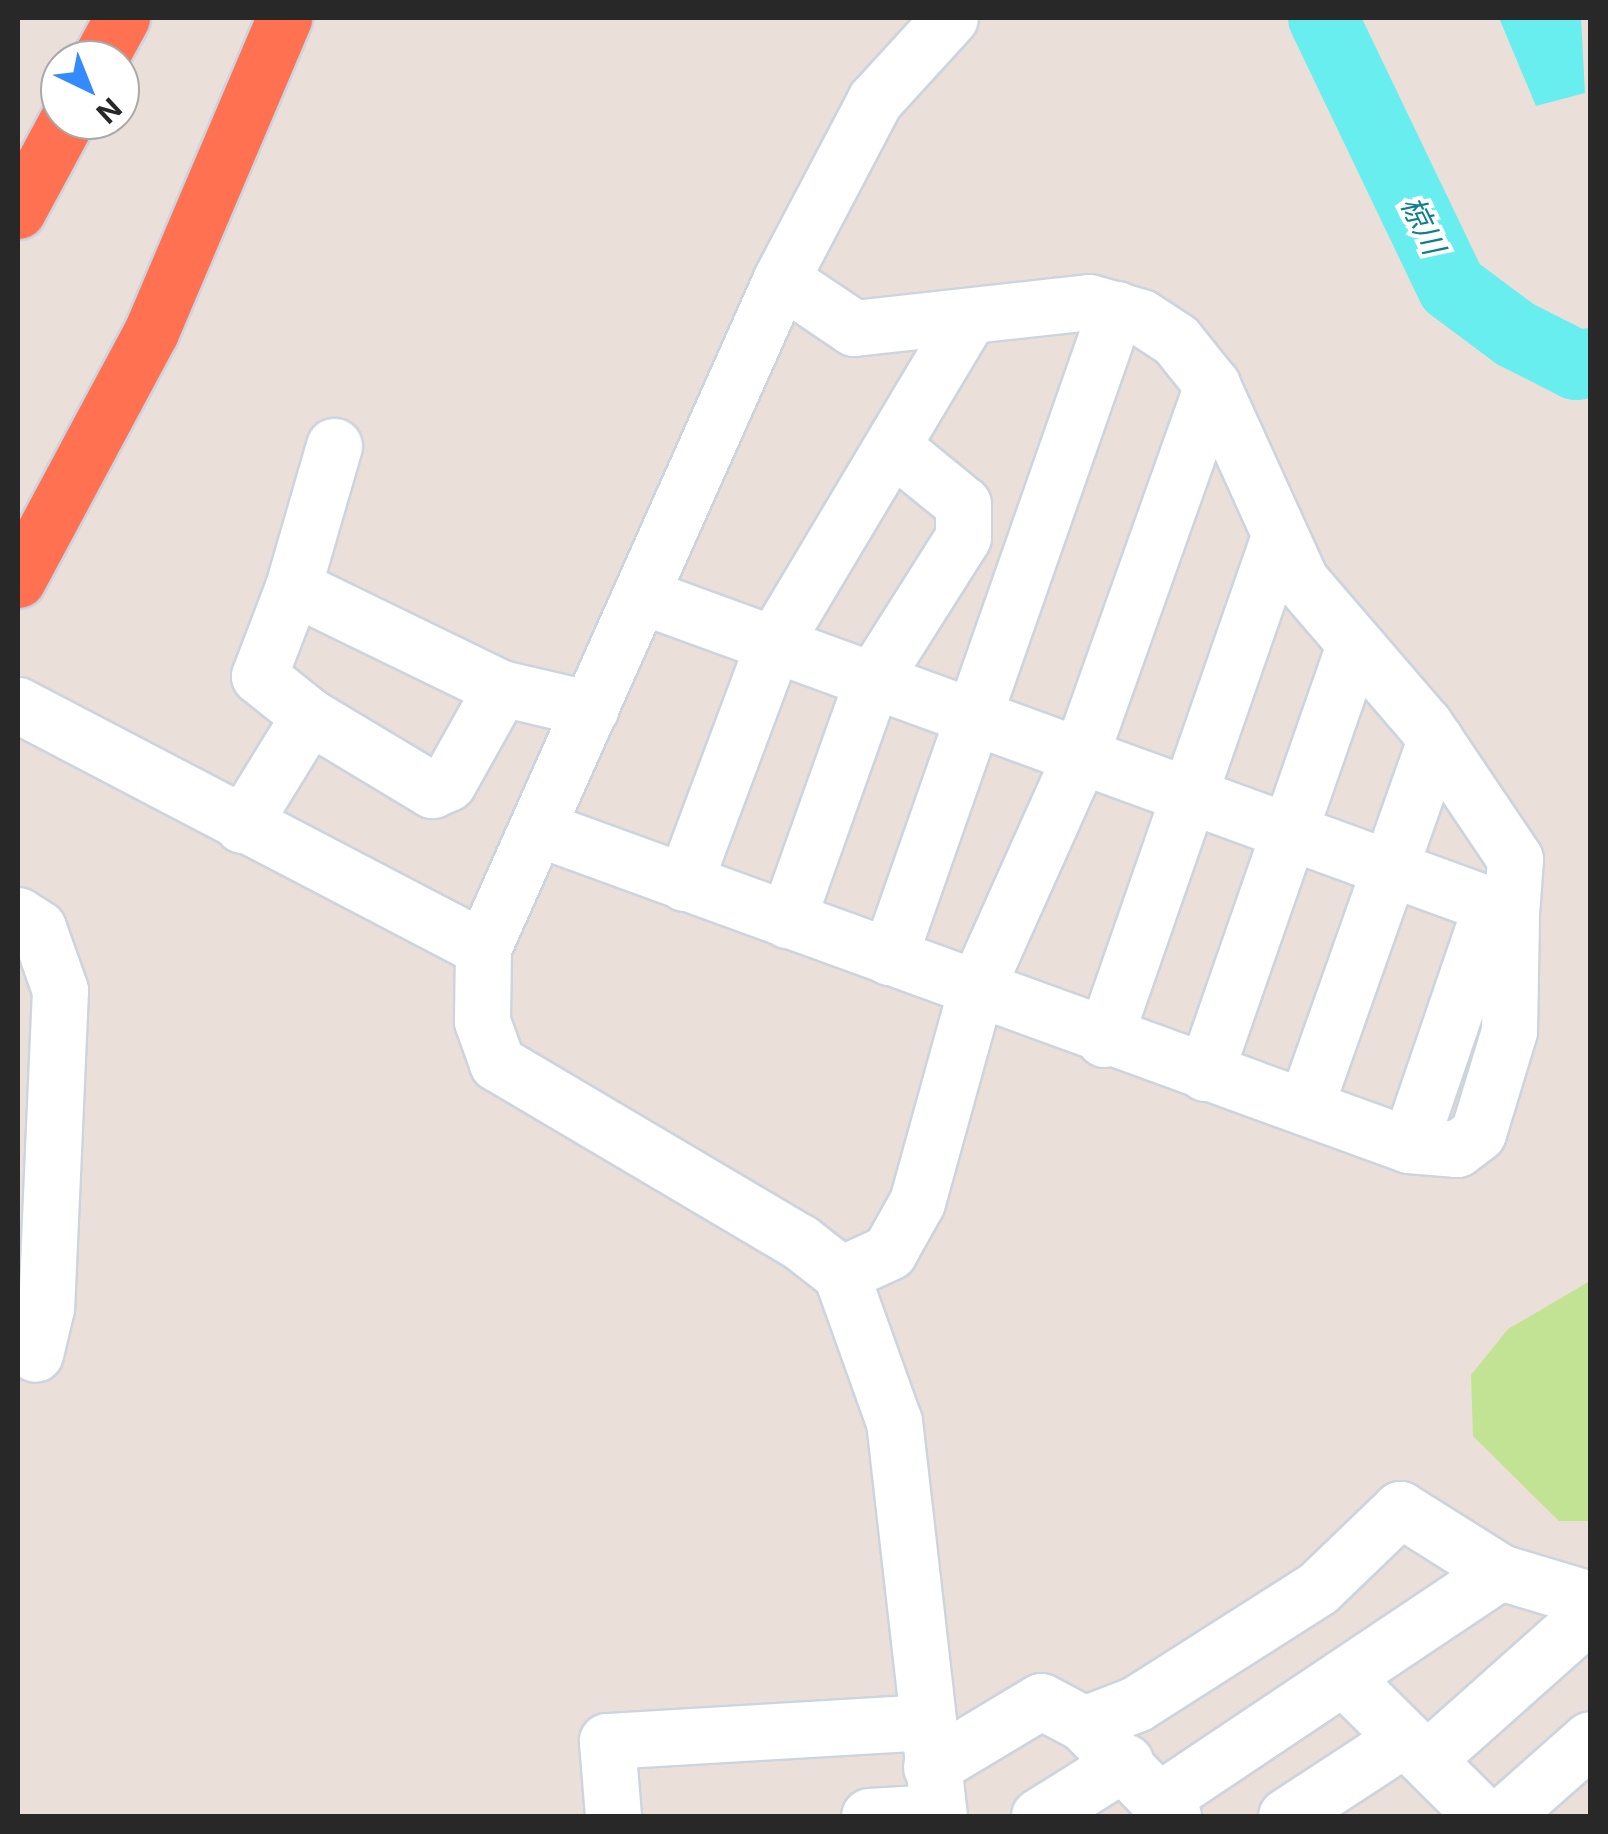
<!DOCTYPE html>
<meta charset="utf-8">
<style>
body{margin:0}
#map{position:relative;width:1608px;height:1834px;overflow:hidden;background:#ebdfd9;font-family:Inter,"Noto Sans JP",sans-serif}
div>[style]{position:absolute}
.green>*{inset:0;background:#c3e394}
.water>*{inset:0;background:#69eef0}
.river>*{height:70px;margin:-35px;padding:0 35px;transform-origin:35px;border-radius:35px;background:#69eef0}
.roads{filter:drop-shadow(2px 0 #ccd4de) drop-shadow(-2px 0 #ccd4de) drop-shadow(0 2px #ccd4de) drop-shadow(0 -2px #ccd4de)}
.minor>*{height:55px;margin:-27.5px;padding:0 27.5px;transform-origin:27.5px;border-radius:27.5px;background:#fff}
.highway>*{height:55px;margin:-27.5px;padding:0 27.5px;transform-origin:27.5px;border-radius:27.5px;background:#ff7150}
span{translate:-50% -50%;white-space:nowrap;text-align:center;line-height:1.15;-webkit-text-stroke:8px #fff;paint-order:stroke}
.water-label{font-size:30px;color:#0c808c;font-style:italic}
.frame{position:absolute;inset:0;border:20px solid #282828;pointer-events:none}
.north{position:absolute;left:40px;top:40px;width:100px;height:100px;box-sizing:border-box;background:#fff;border:2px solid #a9a9a9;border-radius:50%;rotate:137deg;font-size:28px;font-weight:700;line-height:40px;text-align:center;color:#282828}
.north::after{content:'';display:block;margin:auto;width:35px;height:45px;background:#358bfd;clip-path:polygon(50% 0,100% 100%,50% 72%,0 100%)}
</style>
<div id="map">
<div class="green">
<i style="clip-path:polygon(1590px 1281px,1590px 1521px,1559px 1521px,1473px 1436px,1471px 1375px,1508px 1329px)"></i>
</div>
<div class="water">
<i style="clip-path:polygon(1499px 18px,1581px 18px,1585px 93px,1536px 106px)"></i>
</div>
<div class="river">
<i style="left:1323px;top:18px;width:298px;rotate:64.4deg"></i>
<i style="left:1452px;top:287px;width:79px;rotate:36.7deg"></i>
<i style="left:1515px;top:334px;width:68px;rotate:26.9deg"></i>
<i style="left:1576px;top:365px;width:14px;rotate:-8deg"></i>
</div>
<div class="roads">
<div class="minor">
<i style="left:781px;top:279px;width:88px;rotate:33.9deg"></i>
<i style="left:854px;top:328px;width:236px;rotate:-6.3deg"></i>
<i style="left:1089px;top:302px;width:54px;rotate:16.1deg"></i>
<i style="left:1141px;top:317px;width:42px;rotate:33.3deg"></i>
<i style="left:1176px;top:340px;width:58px;rotate:51.3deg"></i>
<i style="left:1212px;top:385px;width:215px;rotate:65.6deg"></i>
<i style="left:1301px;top:581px;width:190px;rotate:49.3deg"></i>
<i style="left:1425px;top:725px;width:161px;rotate:56.1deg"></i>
<i style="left:1515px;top:859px;width:55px;rotate:94.2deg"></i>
<i style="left:1511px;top:914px;width:22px;rotate:-156deg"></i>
<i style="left:293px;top:587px;width:147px;rotate:-73.8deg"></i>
<i style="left:18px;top:705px;width:525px;rotate:27.59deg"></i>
<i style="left:483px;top:948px;width:732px;rotate:-65.99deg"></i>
<i style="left:781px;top:279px;width:202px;rotate:-62.3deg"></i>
<i style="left:875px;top:100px;width:111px;rotate:-47.6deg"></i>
<i style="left:309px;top:716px;width:64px;rotate:-141.3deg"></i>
<i style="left:259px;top:676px;width:95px;rotate:-69.1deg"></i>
<i style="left:293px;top:587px;width:231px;rotate:25.9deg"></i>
<i style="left:242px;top:825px;width:128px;rotate:-58.4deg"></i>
<i style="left:309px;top:716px;width:144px;rotate:31deg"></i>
<i style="left:432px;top:790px;width:17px;rotate:-24deg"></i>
<i style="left:448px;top:783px;width:109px;rotate:-60.8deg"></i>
<i style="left:501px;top:688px;width:92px;rotate:13.1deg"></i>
<i style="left:537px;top:828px;width:928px;rotate:19.98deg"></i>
<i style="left:1409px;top:1145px;width:254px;rotate:-71.1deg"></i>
<i style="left:1491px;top:905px;width:903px;rotate:-160deg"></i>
<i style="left:684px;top:883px;width:254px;rotate:-69.5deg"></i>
<i style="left:773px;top:645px;width:383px;rotate:-59.2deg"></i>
<i style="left:18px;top:915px;width:24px;rotate:33deg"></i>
<i style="left:38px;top:928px;width:66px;rotate:70.5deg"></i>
<i style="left:60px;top:990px;width:318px;rotate:92.5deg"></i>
<i style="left:46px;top:1308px;width:47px;rotate:103.4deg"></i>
<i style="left:787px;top:920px;width:254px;rotate:-70.4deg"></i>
<i style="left:872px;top:681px;width:170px;rotate:-57.7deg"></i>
<i style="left:963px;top:537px;width:33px;rotate:-90deg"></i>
<i style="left:963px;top:504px;width:90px;rotate:-140.8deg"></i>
<i style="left:483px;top:948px;width:73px;rotate:90.8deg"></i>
<i style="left:482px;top:1021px;width:45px;rotate:70.3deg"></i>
<i style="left:497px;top:1063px;width:352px;rotate:30.6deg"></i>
<i style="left:800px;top:1242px;width:52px;rotate:38deg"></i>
<i style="left:889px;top:957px;width:687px;rotate:-70.69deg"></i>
<i style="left:1104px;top:1039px;width:526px;rotate:-70.81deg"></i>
<i style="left:1205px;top:1073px;width:452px;rotate:-70.8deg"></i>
<i style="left:1305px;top:1107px;width:390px;rotate:-70.5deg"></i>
<i style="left:1409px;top:1145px;width:48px;rotate:4.8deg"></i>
<i style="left:1457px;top:1149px;width:26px;rotate:-37deg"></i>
<i style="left:1478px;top:1133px;width:107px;rotate:-73.1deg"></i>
<i style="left:1509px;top:1031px;width:117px;rotate:-89deg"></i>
<i style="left:1344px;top:1678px;width:196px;rotate:44.8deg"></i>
<i style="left:1084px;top:1724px;width:56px;rotate:-21deg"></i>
<i style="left:1136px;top:1704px;width:216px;rotate:-32.5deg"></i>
<i style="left:1318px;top:1588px;width:114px;rotate:-43.9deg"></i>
<i style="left:1400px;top:1509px;width:118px;rotate:32.2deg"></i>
<i style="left:1500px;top:1572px;width:94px;rotate:16.7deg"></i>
<i style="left:1427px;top:1759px;width:218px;rotate:-41.7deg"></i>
<i style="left:931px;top:1767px;width:128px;rotate:-31deg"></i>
<i style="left:1041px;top:1701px;width:49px;rotate:28.1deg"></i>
<i style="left:1084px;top:1724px;width:128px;rotate:45.9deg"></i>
<i style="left:1159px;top:1800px;width:410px;rotate:-33.8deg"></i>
<i style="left:613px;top:1816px;width:75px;rotate:-94.6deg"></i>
<i style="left:607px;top:1741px;width:319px;rotate:-3.4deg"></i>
<i style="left:869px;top:1816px;width:69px;rotate:-3.3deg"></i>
<i style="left:939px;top:1816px;width:397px;rotate:-96.5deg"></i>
<i style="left:894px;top:1422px;width:157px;rotate:-109.7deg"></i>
<i style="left:841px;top:1274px;width:53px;rotate:-24.6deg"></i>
<i style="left:889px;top:1252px;width:57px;rotate:-60.8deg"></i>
<i style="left:917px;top:1202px;width:221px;rotate:-74.5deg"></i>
<i style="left:976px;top:989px;width:255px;rotate:-65.9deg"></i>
<i style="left:1080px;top:756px;width:394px;rotate:-70.4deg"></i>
<i style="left:1039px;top:1816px;width:102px;rotate:-32.1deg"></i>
<i style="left:1286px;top:1816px;width:142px;rotate:-33.2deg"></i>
<i style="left:1503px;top:1816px;width:116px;rotate:-41.5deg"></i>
</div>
<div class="highway">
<i style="left:99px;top:60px;width:48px;rotate:-61.3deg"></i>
<i style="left:18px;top:211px;width:103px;rotate:-61.7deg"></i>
<i style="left:18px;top:580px;width:281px;rotate:-61.8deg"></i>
<i style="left:151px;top:332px;width:341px;rotate:-67deg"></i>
</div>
</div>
<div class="water-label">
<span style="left:1423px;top:225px;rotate:64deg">椋川</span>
</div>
<div class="frame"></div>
<div class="north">N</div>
</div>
